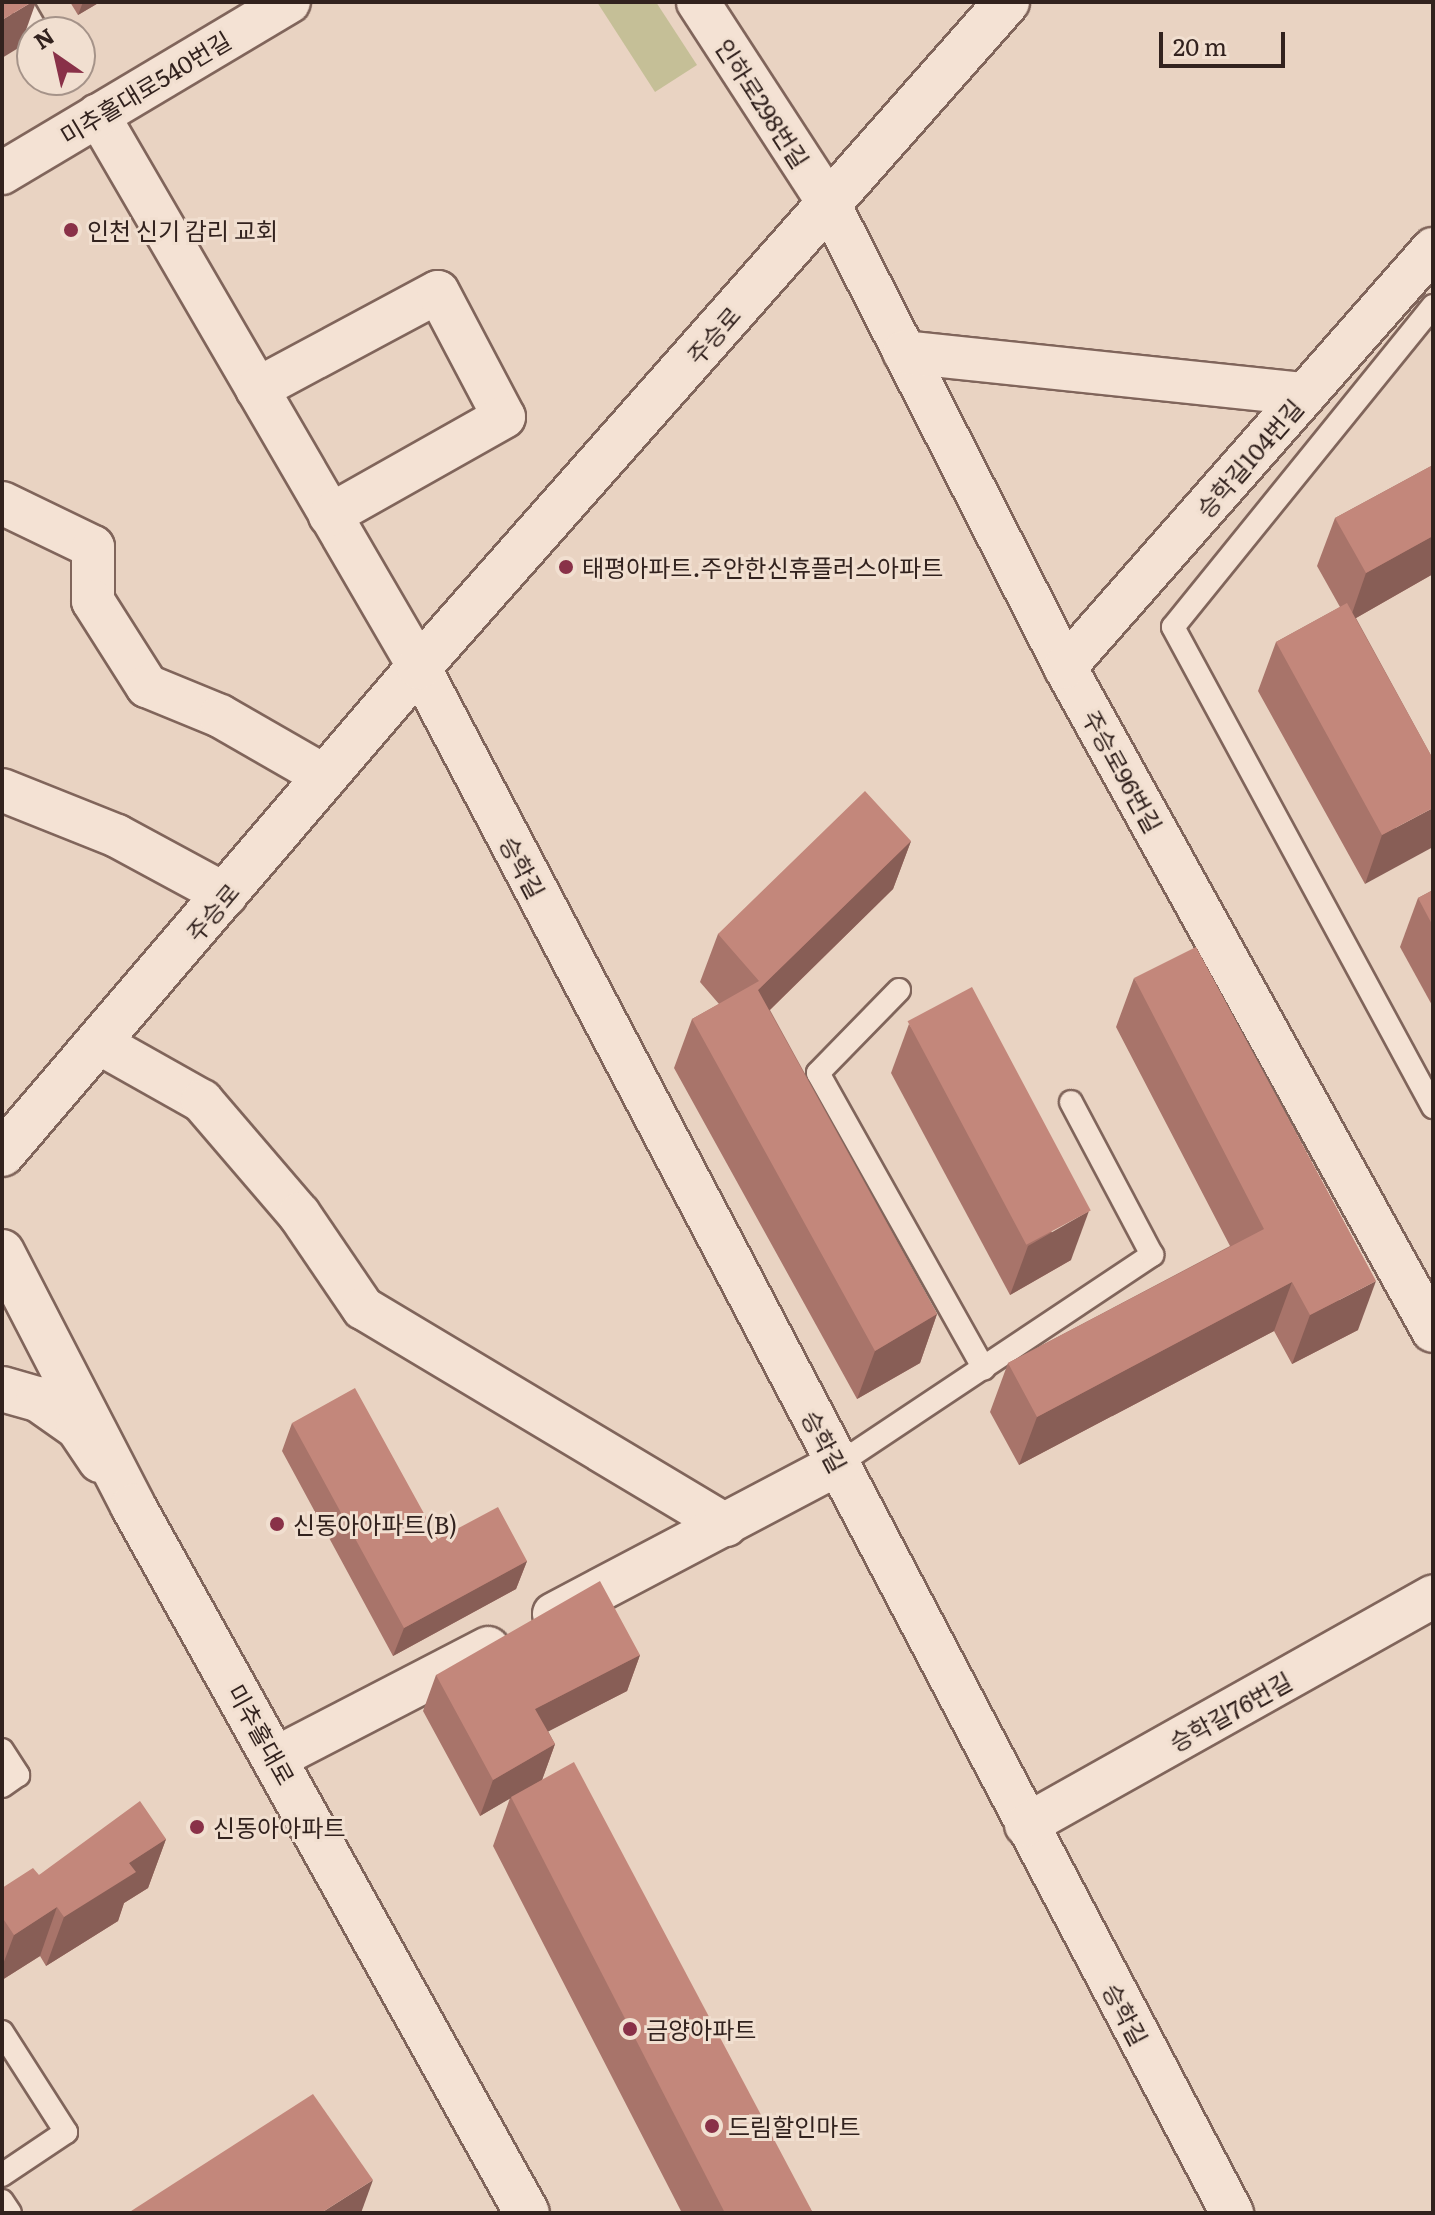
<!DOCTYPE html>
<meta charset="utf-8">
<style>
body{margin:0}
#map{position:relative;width:1435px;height:2215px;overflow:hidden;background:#e9d3c2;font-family:Literata,"Noto Sans KR",serif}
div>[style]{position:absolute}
.green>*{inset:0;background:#c5bf97}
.roads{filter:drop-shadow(2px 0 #80655b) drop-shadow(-2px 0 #80655b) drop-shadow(0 2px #80655b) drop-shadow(0 -2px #80655b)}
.service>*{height:22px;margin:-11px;padding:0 11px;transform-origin:11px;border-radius:11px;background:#f4e2d4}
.minor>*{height:42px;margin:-21px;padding:0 21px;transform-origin:21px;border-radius:21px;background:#f4e2d4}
.tertiary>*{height:44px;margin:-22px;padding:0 22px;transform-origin:22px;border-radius:22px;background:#f4e2d4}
.secondary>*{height:44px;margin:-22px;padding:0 22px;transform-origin:22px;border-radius:22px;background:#f4e2d4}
.wall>*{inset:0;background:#a8746a}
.shaded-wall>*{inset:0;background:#885e56}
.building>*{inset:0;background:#c3877b;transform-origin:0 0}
.dots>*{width:22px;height:22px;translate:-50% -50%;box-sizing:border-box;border:4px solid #f1dfd0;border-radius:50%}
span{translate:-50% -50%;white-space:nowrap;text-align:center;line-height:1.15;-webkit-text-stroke:6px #f1dfd0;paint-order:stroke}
.street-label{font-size:24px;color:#32221e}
.poi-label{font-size:24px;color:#32221e}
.left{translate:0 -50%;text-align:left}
.frame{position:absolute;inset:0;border:4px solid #32221e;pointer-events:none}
.north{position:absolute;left:16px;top:16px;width:80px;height:80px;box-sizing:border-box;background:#f1dfd0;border:2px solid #a59389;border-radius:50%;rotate:326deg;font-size:22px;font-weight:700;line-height:32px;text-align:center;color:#32221e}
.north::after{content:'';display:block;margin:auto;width:28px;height:36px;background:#893148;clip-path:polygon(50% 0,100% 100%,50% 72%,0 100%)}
.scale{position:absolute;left:1159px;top:32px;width:126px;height:36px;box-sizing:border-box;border:4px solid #32221e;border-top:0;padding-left:10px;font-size:24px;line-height:28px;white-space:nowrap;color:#32221e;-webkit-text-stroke:6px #f1dfd0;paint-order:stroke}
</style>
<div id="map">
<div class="green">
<i style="clip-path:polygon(597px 2px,656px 2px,697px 65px,655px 92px)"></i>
</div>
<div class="roads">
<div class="service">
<i style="left:20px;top:2px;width:34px;rotate:60deg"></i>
<i style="left:1433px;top:306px;width:413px;rotate:129deg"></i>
<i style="left:1173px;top:627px;width:546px;rotate:61.56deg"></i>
<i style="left:899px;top:990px;width:116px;rotate:134.3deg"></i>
<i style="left:818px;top:1073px;width:339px;rotate:60.7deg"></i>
<i style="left:837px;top:1465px;width:379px;rotate:-33.7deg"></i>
<i style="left:1152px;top:1255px;width:173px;rotate:-117.9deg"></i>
<i style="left:2px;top:1750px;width:30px;rotate:57deg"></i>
<i style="left:18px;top:1775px;width:19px;rotate:145deg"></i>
<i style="left:2px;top:2032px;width:119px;rotate:57.4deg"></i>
<i style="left:66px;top:2132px;width:77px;rotate:146.1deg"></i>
<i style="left:2px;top:2201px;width:14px;rotate:56deg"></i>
</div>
<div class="minor">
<i style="left:698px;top:2px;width:241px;rotate:57deg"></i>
<i style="left:829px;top:204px;width:520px;rotate:62.99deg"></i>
<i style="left:1065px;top:667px;width:759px;rotate:61deg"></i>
<i style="left:98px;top:115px;width:639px;rotate:59.82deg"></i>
<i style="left:419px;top:667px;width:1747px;rotate:62.26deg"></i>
<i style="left:2px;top:173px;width:334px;rotate:-30.8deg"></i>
<i style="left:904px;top:352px;width:403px;rotate:6deg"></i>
<i style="left:257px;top:389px;width:205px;rotate:-28.2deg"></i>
<i style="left:438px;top:292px;width:141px;rotate:62.2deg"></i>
<i style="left:504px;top:417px;width:200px;rotate:150.6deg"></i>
<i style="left:2px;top:503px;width:101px;rotate:25.8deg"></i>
<i style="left:93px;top:547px;width:54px;rotate:90deg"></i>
<i style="left:93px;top:601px;width:101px;rotate:57.6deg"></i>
<i style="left:147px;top:686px;width:79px;rotate:22.3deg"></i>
<i style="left:220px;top:716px;width:122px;rotate:29.9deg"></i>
<i style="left:1065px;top:667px;width:557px;rotate:-48.64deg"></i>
<i style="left:2px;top:790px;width:124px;rotate:21.8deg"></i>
<i style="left:117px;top:836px;width:124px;rotate:28.4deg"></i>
<i style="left:99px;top:1043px;width:118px;rotate:29.4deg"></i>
<i style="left:202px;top:1101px;width:149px;rotate:49.4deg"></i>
<i style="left:299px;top:1214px;width:114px;rotate:55.8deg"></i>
<i style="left:363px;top:1308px;width:423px;rotate:30.9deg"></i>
<i style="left:554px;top:1614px;width:320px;rotate:-27.8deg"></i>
<i style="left:276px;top:1758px;width:239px;rotate:-27.4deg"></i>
<i style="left:1026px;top:1825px;width:467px;rotate:-29.3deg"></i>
</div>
<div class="tertiary">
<i style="left:2px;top:1154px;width:641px;rotate:-49.43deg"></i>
<i style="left:419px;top:667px;width:888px;rotate:-48.52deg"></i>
<i style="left:2px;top:1389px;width:37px;rotate:16deg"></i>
<i style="left:38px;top:1399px;width:49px;rotate:35deg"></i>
<i style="left:78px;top:1427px;width:40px;rotate:56deg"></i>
</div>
<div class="secondary">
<i style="left:2px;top:1252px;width:286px;rotate:62.7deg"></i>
<i style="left:133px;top:1506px;width:809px;rotate:60.87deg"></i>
</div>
</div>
<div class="wall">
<i style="clip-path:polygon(70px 2px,100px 2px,78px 15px)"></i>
<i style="clip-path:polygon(1433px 465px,1433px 574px,1356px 618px,1433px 759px,1365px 884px,1258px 691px,1276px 642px,1340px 607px,1317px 566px,1335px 518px)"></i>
<i style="clip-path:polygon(911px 841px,893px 889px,770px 1010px,937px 1314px,920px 1363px,857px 1399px,674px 1068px,692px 1019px,719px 1004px,700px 982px,718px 934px)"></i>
<i style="clip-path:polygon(1433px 890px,1433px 1007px,1400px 947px,1418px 898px)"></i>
<i style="clip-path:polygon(1134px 978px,1358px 1330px,1292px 1364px,1274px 1331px,1019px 1465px,990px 1412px,1008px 1363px,1230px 1246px,1116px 1027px)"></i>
<i style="clip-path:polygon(909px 1024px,1071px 1260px,1010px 1295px,891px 1073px)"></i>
<i style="clip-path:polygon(292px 1423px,438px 1539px,527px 1561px,516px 1589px,393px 1656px,282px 1451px)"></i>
<i style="clip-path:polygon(640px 1655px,627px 1691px,548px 1731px,555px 1744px,542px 1780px,813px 2213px,682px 2213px,493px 1846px,510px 1798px,480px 1816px,423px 1711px,436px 1675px)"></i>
<i style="clip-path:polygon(166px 1839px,148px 1888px,124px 1903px,118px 1921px,46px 1966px,40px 1956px,2px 1980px,2px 1917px,39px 1875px)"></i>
</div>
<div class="shaded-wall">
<i style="clip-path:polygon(32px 2px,36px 2px,20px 47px,2px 58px,2px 20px)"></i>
<i style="clip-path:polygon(83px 2px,100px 2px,78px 15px)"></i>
<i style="clip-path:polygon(1433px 536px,1433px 574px,1349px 622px,1366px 573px)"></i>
<i style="clip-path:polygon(1433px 808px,1433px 847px,1365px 884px,1382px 835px)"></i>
<i style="clip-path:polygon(911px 841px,893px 889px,741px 1038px,758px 990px)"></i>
<i style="clip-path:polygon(1089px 1211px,1071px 1260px,1010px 1295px,1028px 1246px)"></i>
<i style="clip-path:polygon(1376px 1281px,1358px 1330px,1292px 1364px,1310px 1315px)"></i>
<i style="clip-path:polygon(1292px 1282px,1274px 1331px,1019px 1465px,1037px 1417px)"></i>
<i style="clip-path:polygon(937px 1314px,920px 1363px,857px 1399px,875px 1351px)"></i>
<i style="clip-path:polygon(527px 1561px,516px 1589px,393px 1656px,404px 1628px)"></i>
<i style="clip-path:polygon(640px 1655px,627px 1691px,522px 1745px,535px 1709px)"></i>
<i style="clip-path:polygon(555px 1744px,542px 1780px,480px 1816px,493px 1780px)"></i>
<i style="clip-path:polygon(166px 1839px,148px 1888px,124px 1903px,118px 1921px,46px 1966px,64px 1917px,129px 1863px)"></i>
<i style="clip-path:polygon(57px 1907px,40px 1956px,2px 1980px,2px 1967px,14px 1935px)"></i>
<i style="clip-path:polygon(373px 2180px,361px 2213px,321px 2213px)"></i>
</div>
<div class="building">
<i style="clip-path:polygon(2px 2px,32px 2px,2px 20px)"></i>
<i style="clip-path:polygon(1433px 465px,1433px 536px,1366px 573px,1335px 518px)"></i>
<i style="clip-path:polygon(1347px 603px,1433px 759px,1433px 808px,1382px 835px,1276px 642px)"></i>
<i style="clip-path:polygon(865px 791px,911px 841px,758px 990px,937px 1314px,875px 1351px,692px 1019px,759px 981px,718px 934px)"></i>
<i style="clip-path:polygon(1433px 890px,1433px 926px,1418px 898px)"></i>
<i style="clip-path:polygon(1196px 947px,1376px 1281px,1310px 1315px,1292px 1282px,1037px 1417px,1008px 1363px,1264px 1229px,1134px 978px)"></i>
<i style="left:972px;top:987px;width:253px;height:73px;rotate:62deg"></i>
<i style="clip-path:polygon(355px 1388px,438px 1539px,498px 1507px,527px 1561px,404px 1628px,292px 1423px)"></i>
<i style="clip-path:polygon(600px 1581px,640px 1655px,535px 1709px,555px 1744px,493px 1780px,436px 1675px)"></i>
<i style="clip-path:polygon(574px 1762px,813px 2213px,725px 2213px,511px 1797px)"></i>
<i style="clip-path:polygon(140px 1801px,166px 1839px,129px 1863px,136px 1872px,64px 1917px,57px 1907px,14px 1935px,2px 1917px,2px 1888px,33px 1868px,39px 1875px)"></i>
<i style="clip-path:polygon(313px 2094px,373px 2180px,321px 2213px,128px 2213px)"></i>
</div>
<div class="dots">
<i style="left:71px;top:230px;background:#893148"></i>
<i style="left:566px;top:567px;background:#893148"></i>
<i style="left:277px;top:1524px;background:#893148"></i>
<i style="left:197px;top:1827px;background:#893148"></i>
<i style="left:630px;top:2029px;background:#893148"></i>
<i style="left:712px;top:2126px;background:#893148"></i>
</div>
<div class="street-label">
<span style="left:145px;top:87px;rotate:-31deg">미추홀대로540번길</span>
<span style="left:763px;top:103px;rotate:57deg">인하로298번길</span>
<span style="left:713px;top:335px;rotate:-49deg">주승로</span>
<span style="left:1249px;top:458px;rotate:-49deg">승학길104번길</span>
<span style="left:1123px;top:771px;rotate:61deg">주승로96번길</span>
<span style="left:523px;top:867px;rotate:62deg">승학길</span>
<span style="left:212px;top:912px;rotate:-50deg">주승로</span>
<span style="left:825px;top:1441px;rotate:62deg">승학길</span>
<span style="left:1230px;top:1711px;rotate:-29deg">승학길76번길</span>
<span style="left:262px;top:1734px;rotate:61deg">미추홀대로</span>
<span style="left:1126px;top:2014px;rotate:62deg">승학길</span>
</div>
<div class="poi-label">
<span class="left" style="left:87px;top:230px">인천 신기 감리 교회</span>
<span class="left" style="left:582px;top:567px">태평아파트.주안한신휴플러스아파트</span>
<span class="left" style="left:293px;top:1524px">신동아아파트(B)</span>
<span class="left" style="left:213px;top:1827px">신동아아파트</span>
<span class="left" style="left:646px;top:2029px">금양아파트</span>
<span class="left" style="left:728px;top:2126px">드림할인마트</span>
</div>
<div class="frame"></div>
<div class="north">N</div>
<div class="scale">20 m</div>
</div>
